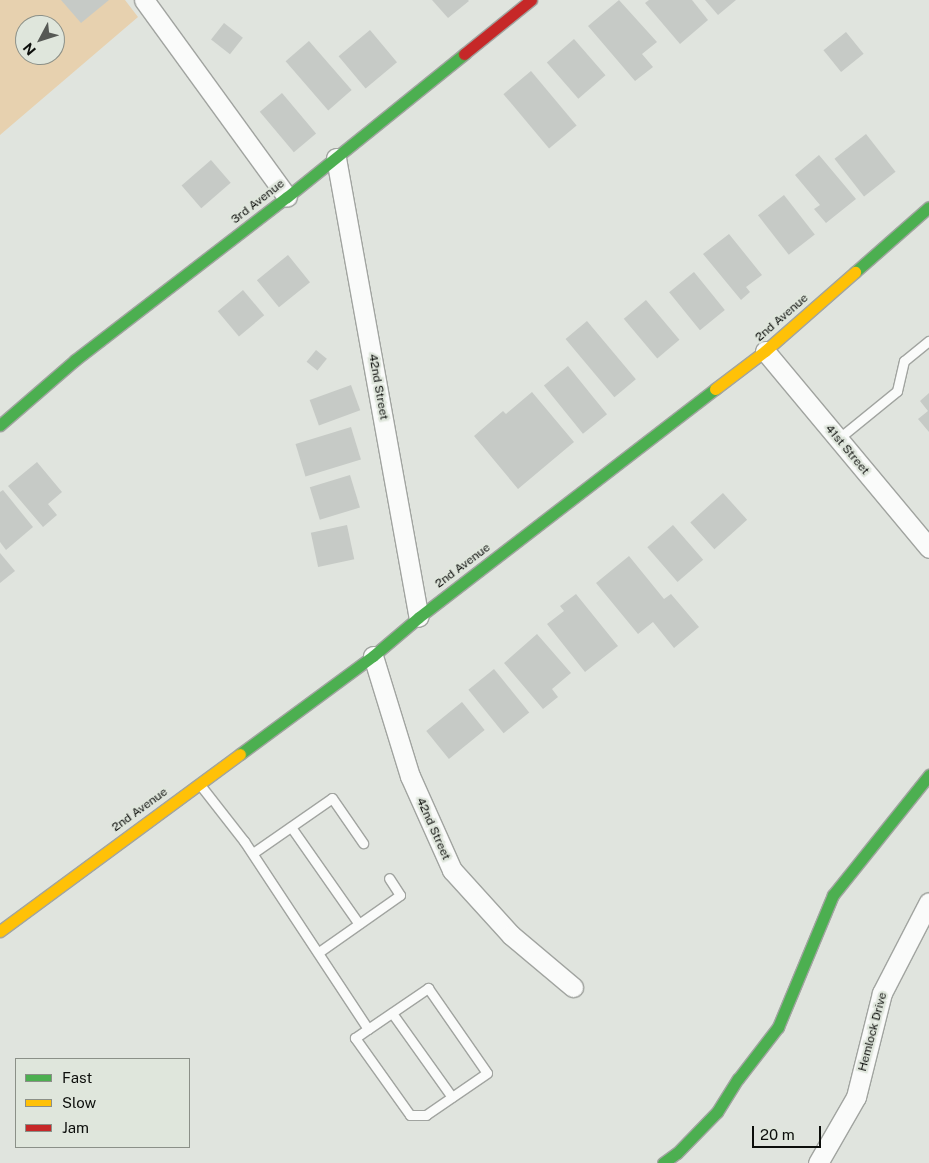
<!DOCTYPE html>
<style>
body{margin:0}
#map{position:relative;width:929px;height:1163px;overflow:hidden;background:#e0e4de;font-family:"Public Sans",sans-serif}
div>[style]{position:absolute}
.green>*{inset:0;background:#e7d1af}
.building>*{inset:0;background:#c6cac6;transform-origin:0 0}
.roads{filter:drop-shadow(1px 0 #a1a4a0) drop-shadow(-1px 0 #a1a4a0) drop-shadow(0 1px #a1a4a0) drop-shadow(0 -1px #a1a4a0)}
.lane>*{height:9px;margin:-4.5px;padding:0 4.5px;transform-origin:4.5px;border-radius:4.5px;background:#fafbfa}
.street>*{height:19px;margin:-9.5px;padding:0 9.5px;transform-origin:9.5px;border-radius:9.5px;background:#fafbfa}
.fast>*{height:11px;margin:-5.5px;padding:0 5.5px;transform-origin:5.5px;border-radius:5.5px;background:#4caf50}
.slow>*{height:11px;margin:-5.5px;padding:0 5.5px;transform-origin:5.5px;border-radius:5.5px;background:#ffc107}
.jam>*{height:11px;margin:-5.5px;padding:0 5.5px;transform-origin:5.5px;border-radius:5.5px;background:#c62828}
span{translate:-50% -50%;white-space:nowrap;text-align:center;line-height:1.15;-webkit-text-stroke:4.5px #dfe6dc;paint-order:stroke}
.street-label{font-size:12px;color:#0c0e0b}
.legend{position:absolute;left:15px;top:1058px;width:175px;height:90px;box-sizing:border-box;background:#dfe6dc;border:1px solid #8b9088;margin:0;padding:6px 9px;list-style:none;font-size:15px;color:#0c0e0b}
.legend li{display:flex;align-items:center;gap:10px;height:25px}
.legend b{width:25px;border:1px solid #8b9088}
.north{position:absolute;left:15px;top:15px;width:50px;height:50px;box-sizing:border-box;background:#dfe6dc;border:1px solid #8b9088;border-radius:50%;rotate:230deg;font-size:14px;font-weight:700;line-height:20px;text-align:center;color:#0c0e0b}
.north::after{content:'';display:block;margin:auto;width:18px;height:22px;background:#565955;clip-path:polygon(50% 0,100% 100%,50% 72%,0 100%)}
.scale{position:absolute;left:752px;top:1126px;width:69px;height:22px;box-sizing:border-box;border:2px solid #0c0e0b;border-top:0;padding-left:6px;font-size:15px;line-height:18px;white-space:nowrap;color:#0c0e0b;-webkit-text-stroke:4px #dfe6dc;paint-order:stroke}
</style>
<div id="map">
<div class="green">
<i style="clip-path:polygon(evenodd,0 0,125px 0,138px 17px,0 135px,0 0,25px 25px,55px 25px,55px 55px,25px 55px,25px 25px)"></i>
</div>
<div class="building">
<i style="clip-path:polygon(61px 0,109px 0,81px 23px)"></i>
<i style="clip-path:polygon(432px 0,468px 0,469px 1px,448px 18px)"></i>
<i style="clip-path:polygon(619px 0,657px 42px,642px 54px,653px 67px,635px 81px,588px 26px)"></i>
<i style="clip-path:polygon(649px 0,692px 0,708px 20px,680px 44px,645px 3px)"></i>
<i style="clip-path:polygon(705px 0,736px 0,718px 15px)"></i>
<i style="left:224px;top:23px;width:24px;height:21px;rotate:38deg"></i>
<i style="left:370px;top:30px;width:42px;height:41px;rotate:50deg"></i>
<i style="left:846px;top:32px;width:28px;height:29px;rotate:51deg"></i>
<i style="left:574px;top:39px;width:48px;height:36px;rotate:49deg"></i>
<i style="left:309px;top:41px;width:65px;height:31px;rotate:49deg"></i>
<i style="left:531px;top:71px;width:71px;height:36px;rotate:50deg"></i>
<i style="left:282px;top:93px;width:53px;height:29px;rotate:50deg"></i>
<i style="left:866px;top:134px;width:48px;height:40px;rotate:52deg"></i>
<i style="clip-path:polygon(819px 155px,856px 199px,826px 223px,814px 209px,820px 205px,795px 175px)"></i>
<i style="left:211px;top:160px;width:30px;height:39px;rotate:49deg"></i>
<i style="left:784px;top:195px;width:50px;height:33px;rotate:52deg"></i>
<i style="clip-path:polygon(729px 234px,762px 275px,746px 287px,750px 292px,741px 300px,703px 254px)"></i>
<i style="left:288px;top:255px;width:35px;height:40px;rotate:51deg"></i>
<i style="left:694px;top:272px;width:49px;height:32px;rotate:51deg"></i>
<i style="left:243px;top:290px;width:33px;height:33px;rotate:50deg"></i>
<i style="left:646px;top:300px;width:52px;height:29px;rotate:50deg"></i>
<i style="left:587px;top:321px;width:76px;height:28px;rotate:50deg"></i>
<i style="left:316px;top:350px;width:14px;height:15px;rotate:39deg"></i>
<i style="left:568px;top:366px;width:62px;height:31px;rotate:51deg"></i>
<i style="left:351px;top:385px;width:27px;height:44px;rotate:70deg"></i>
<i style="clip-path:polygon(532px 392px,574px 442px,518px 489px,474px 436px,503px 411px,506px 414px)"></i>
<i style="clip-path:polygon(929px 393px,929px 432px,918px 419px,928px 411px,920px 401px)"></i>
<i style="left:351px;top:427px;width:34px;height:58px;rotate:73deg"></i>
<i style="clip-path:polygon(37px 462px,62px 492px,48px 504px,57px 515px,43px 527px,8px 486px)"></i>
<i style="left:350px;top:475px;width:34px;height:42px;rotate:73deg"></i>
<i style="clip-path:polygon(3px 490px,33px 527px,6px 550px,0 542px,0 492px)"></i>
<i style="left:723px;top:493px;width:36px;height:44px;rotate:48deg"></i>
<i style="left:347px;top:525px;width:35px;height:37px;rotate:78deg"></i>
<i style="left:673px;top:525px;width:46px;height:34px;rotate:49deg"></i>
<i style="clip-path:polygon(0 553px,15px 571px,0 583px)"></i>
<i style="clip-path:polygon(629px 556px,664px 599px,671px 594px,699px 627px,674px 648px,653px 622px,638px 634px,596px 583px)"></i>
<i style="clip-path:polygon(576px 594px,618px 646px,585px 672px,547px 624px,564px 611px,560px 606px)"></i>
<i style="clip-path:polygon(537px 634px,571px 673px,552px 689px,558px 697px,543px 709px,504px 663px)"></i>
<i style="left:494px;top:669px;width:56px;height:33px;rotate:51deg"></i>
<i style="left:462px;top:702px;width:36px;height:46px;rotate:51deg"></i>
</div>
<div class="roads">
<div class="lane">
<i style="left:838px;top:439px;width:76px;rotate:-39.1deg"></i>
<i style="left:897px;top:391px;width:31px;rotate:-77deg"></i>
<i style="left:904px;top:361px;width:32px;rotate:-39deg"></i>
<i style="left:201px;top:786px;width:70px;rotate:52deg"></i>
<i style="left:244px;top:841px;width:225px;rotate:56.6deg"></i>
<i style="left:368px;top:1029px;width:73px;rotate:-34.3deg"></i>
<i style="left:428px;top:988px;width:103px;rotate:55.2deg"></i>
<i style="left:487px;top:1073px;width:74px;rotate:145.5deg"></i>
<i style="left:426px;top:1115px;width:16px;rotate:180deg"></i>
<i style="left:410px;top:1115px;width:95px;rotate:-125.5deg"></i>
<i style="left:355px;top:1038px;width:16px;rotate:-35deg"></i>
<i style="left:291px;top:827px;width:118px;rotate:55deg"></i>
<i style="left:253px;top:853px;width:96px;rotate:-34.8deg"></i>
<i style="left:332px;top:798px;width:55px;rotate:55.4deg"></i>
<i style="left:319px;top:952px;width:99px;rotate:-35.1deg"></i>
<i style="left:400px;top:895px;width:20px;rotate:-123deg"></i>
<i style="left:392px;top:1013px;width:103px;rotate:54.5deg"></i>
</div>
<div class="street">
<i style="left:144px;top:0;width:243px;rotate:54deg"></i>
<i style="left:336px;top:158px;width:466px;rotate:79.8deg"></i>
<i style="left:765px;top:351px;width:256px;rotate:50.2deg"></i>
<i style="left:373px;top:656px;width:126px;rotate:72.9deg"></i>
<i style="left:410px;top:776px;width:103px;rotate:65.9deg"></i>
<i style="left:452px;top:870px;width:88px;rotate:47.8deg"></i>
<i style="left:511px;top:935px;width:81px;rotate:40deg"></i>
<i style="left:818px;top:1163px;width:76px;rotate:-60.1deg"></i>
<i style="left:856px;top:1097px;width:107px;rotate:-76deg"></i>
<i style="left:882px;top:993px;width:102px;rotate:-62.7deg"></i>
</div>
<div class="fast">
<i style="left:855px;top:272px;width:98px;rotate:-41.3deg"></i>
<i style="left:0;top:425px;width:99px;rotate:-40.9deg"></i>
<i style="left:75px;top:360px;width:267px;rotate:-37.6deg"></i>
<i style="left:287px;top:197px;width:228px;rotate:-38.9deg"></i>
<i style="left:240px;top:754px;width:165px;rotate:-36.4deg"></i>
<i style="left:373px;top:656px;width:60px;rotate:-40.3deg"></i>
<i style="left:419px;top:617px;width:374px;rotate:-37.6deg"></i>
<i style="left:663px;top:1163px;width:17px;rotate:-36deg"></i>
<i style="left:677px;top:1153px;width:57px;rotate:-45.7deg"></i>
<i style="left:717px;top:1112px;width:39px;rotate:-58deg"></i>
<i style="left:738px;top:1079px;width:66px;rotate:-52.4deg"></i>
<i style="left:778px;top:1027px;width:143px;rotate:-67.4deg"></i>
<i style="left:833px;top:895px;width:154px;rotate:-51.3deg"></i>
</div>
<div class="slow">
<i style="left:715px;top:389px;width:63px;rotate:-37.2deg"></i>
<i style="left:765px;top:351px;width:120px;rotate:-41.3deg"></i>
<i style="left:0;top:931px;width:298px;rotate:-36.4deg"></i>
</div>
<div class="jam">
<i style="left:464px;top:54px;width:86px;rotate:-38.9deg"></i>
</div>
</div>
<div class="street-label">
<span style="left:258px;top:202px;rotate:-38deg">3rd Avenue</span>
<span style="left:782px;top:318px;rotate:-41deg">2nd Avenue</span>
<span style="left:378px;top:387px;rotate:80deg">42nd Street</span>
<span style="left:847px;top:450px;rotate:50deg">41st Street</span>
<span style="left:463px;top:566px;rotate:-37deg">2nd Avenue</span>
<span style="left:140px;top:810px;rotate:-36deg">2nd Avenue</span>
<span style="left:433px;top:829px;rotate:66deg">42nd Street</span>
<span style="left:873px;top:1032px;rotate:-75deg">Hemlock Drive</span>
</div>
<ul class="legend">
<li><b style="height:6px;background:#4caf50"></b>Fast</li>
<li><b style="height:6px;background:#ffc107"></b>Slow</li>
<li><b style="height:6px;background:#c62828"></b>Jam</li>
</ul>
<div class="north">N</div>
<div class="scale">20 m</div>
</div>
